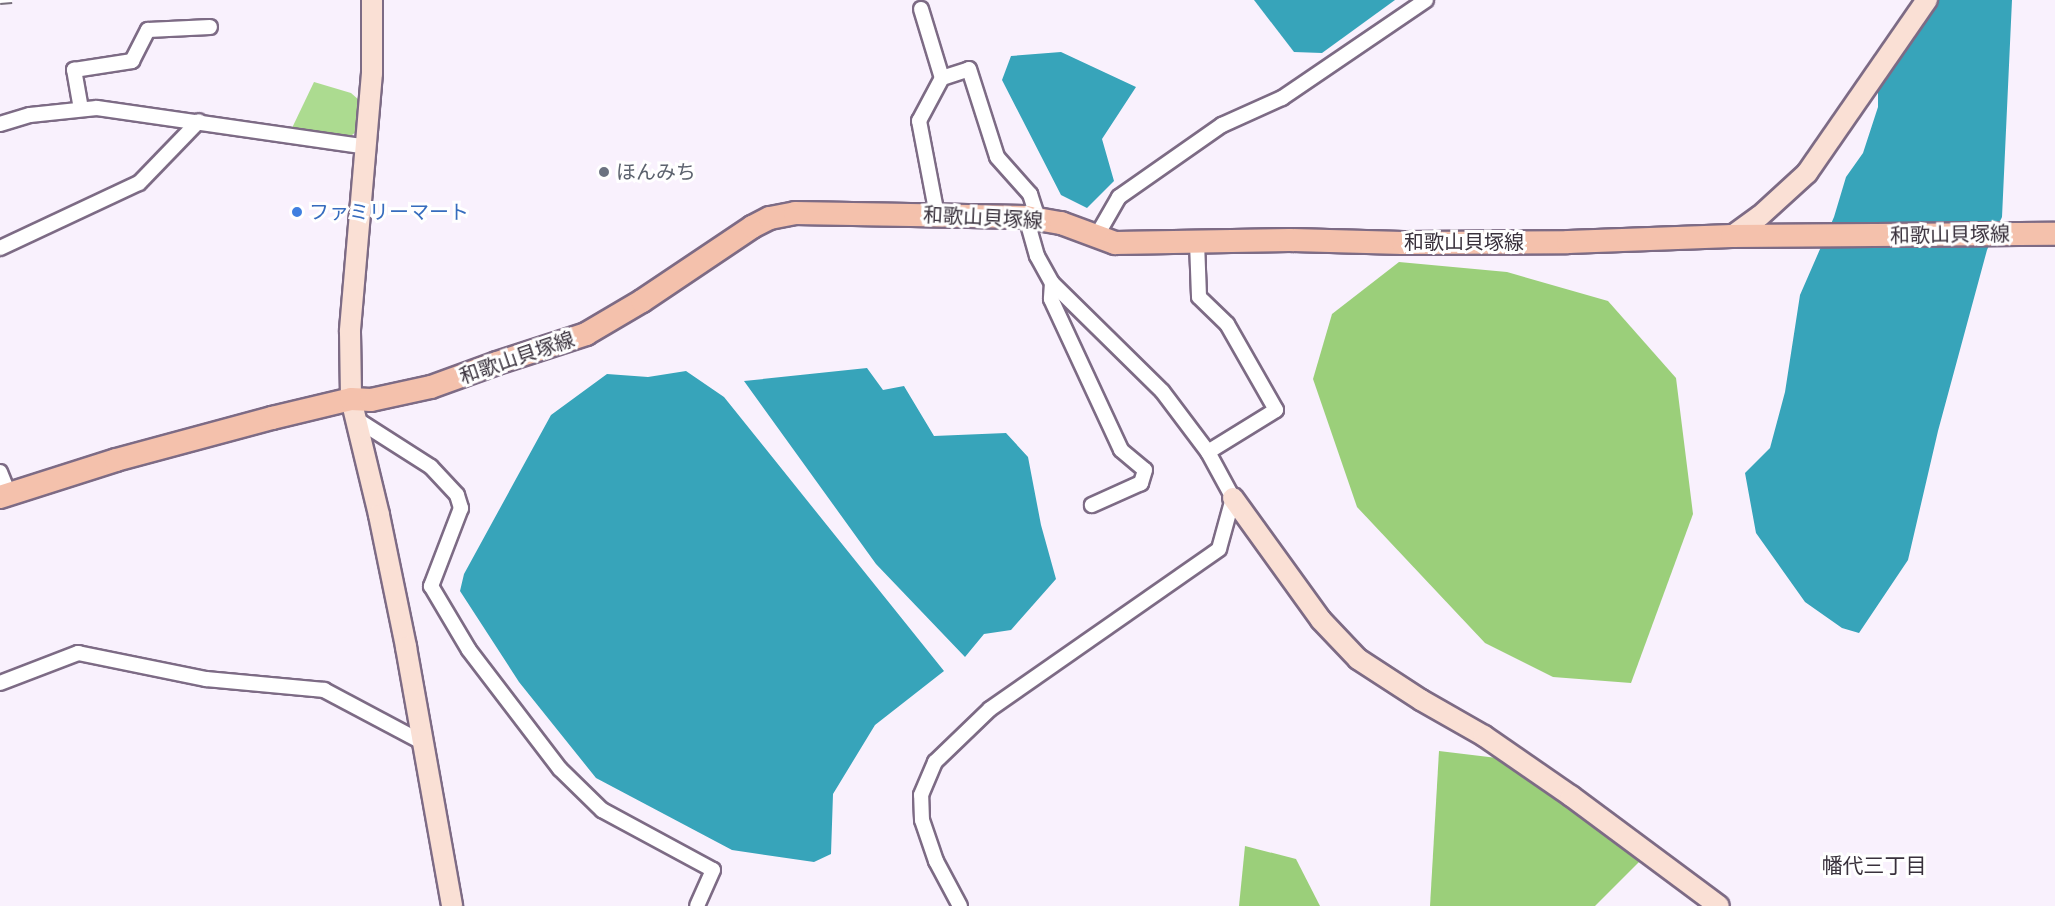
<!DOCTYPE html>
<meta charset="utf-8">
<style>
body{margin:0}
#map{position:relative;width:2055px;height:906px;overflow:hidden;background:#f9f1fd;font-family:Cabin,"Noto Sans JP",sans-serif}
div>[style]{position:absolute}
.green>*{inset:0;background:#acdb90}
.forest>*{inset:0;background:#9bcf7a}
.water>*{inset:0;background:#37a4ba}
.roads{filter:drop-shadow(2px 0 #7d6b85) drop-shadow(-2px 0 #7d6b85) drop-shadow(0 2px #7d6b85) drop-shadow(0 -2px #7d6b85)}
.street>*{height:14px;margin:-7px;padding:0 7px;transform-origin:7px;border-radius:7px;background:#fff}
.secondary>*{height:20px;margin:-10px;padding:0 10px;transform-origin:10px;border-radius:10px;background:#fae0d5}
.primary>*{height:22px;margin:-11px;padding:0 11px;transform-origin:11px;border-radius:11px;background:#f4c1ac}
.rail>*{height:7px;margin-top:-3.5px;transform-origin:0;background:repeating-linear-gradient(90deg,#fff 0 14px,#78707c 0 28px);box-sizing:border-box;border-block:2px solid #78707c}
.dots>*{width:16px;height:16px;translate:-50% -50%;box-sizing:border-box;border:3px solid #fff;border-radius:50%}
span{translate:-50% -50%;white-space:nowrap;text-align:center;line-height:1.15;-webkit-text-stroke:6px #fff;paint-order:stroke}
.worship-label{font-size:20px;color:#5b616d}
.left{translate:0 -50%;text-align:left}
.shop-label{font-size:20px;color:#366cbe}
.street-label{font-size:20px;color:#39313c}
.neighbourhood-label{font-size:21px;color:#39313c}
</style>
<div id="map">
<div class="green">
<i style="clip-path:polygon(314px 82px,351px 93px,359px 100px,356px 132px,348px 138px,292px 128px)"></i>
</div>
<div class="forest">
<i style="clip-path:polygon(1399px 262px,1507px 272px,1608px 301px,1676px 378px,1693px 514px,1631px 683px,1553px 677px,1485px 643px,1357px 507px,1313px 379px,1332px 314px)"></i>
<i style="clip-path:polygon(1439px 751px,1522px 761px,1648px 853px,1595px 906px,1430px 906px)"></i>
<i style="clip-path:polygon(1245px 846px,1296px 859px,1320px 906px,1239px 906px)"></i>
</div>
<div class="water">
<i style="clip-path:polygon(1254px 0,1395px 0,1322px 53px,1294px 52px)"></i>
<i style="clip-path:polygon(1936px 0,2012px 0,2002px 217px,1987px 250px,1938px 431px,1908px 560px,1859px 633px,1842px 628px,1805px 602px,1756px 533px,1745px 473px,1770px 448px,1785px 392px,1800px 295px,1834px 217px,1846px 177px,1863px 153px,1878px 107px,1878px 80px)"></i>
<i style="clip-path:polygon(1061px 52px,1136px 87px,1102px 139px,1114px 181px,1087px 208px,1061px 195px,1002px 80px,1011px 56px)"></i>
<i style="clip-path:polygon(867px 368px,883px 390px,904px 386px,934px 436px,1006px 433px,1028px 457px,1041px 525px,1056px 579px,1011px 630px,984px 634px,965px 657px,876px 564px,744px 381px)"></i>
<i style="clip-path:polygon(686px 371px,724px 397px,944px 671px,875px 725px,833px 794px,831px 854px,814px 862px,732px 850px,596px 778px,519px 682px,460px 591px,464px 574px,551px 415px,607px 374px,648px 377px)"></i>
</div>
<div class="roads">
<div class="street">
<i style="left:921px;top:9px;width:72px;rotate:73.1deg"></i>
<i style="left:81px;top:109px;width:40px;rotate:-100deg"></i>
<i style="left:74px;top:70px;width:59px;rotate:-8.8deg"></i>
<i style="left:132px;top:61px;width:35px;rotate:-63deg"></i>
<i style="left:148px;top:30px;width:62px;rotate:-2.8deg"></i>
<i style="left:0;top:124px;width:31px;rotate:-17deg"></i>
<i style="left:30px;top:115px;width:67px;rotate:-6deg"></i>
<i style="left:97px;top:108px;width:272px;rotate:8.2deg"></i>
<i style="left:937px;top:215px;width:96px;rotate:-100.8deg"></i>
<i style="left:919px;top:121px;width:49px;rotate:-61.9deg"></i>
<i style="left:942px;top:78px;width:28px;rotate:-18deg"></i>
<i style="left:969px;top:69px;width:92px;rotate:72.3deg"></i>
<i style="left:997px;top:157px;width:50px;rotate:48.3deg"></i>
<i style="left:1030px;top:194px;width:26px;rotate:72deg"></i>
<i style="left:1096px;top:237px;width:46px;rotate:-60.1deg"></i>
<i style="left:1119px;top:197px;width:126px;rotate:-35deg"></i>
<i style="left:1222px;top:125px;width:66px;rotate:-24.2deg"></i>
<i style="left:1282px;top:98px;width:174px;rotate:-34.2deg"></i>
<i style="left:1197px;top:242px;width:55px;rotate:87.9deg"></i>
<i style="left:1199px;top:297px;width:39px;rotate:44deg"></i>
<i style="left:1227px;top:324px;width:99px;rotate:60.3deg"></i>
<i style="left:1276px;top:410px;width:80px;rotate:148.3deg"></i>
<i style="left:0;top:248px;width:153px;rotate:-25.1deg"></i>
<i style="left:139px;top:183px;width:86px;rotate:-45.9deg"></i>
<i style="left:1052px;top:283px;width:16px;rotate:94deg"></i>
<i style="left:1051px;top:299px;width:166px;rotate:65.1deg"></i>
<i style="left:1121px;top:450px;width:31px;rotate:40deg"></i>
<i style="left:1145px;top:470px;width:14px;rotate:107deg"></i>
<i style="left:1141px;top:483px;width:54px;rotate:155.8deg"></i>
<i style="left:356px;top:419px;width:89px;rotate:32.6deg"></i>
<i style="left:431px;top:467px;width:38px;rotate:47deg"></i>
<i style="left:457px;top:495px;width:14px;rotate:73deg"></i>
<i style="left:461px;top:508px;width:84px;rotate:111deg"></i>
<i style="left:431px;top:586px;width:74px;rotate:59.3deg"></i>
<i style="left:469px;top:650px;width:150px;rotate:52.6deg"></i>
<i style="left:560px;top:769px;width:59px;rotate:44.3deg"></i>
<i style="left:602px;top:810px;width:126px;rotate:28.4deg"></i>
<i style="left:713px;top:870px;width:39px;rotate:114deg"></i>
<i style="left:0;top:472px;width:24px;rotate:68deg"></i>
<i style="left:0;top:683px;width:84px;rotate:-21deg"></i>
<i style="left:78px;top:653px;width:131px;rotate:11.5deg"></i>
<i style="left:206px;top:679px;width:119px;rotate:5.3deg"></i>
<i style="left:324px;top:690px;width:111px;rotate:28deg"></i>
<i style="left:960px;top:906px;width:51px;rotate:-118.1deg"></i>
<i style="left:936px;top:861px;width:43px;rotate:-108.9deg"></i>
<i style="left:922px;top:820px;width:25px;rotate:-92deg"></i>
<i style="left:921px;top:795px;width:36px;rotate:-67deg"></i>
<i style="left:935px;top:762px;width:76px;rotate:-43.9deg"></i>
<i style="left:990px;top:709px;width:279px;rotate:-34.9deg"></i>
<i style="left:1219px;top:549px;width:53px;rotate:-74.6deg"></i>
<i style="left:1233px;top:498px;width:52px;rotate:-118.5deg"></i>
<i style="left:1208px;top:452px;width:76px;rotate:-127deg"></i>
<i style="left:1162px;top:391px;width:154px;rotate:-135.5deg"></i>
<i style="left:1052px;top:283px;width:31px;rotate:-119deg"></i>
<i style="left:1037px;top:256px;width:41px;rotate:-105.8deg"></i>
</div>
<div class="secondary">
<i style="left:372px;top:0;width:73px;rotate:90deg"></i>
<i style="left:372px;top:73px;width:260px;rotate:94.9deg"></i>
<i style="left:350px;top:332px;width:67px;rotate:89.1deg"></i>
<i style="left:351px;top:399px;width:119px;rotate:76.4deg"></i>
<i style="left:379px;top:515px;width:135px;rotate:78.4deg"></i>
<i style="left:406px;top:647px;width:263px;rotate:79.9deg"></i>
<i style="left:1732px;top:236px;width:34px;rotate:-36deg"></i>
<i style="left:1760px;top:216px;width:64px;rotate:-42.5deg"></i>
<i style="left:1807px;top:173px;width:211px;rotate:-55.3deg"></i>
<i style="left:1233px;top:498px;width:150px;rotate:54.2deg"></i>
<i style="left:1321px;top:620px;width:54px;rotate:46.5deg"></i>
<i style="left:1358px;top:659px;width:75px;rotate:33.1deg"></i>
<i style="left:1421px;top:700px;width:73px;rotate:29.7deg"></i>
<i style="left:1484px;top:736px;width:106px;rotate:34.6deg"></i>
<i style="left:1571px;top:796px;width:184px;rotate:36.6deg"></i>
</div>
<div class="primary">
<i style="left:0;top:497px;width:122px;rotate:-17.7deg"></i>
<i style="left:116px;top:460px;width:162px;rotate:-15.1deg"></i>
<i style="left:272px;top:418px;width:81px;rotate:-13.5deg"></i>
<i style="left:351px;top:399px;width:20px;rotate:3deg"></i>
<i style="left:371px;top:400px;width:61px;rotate:-12.2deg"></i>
<i style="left:431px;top:387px;width:70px;rotate:-20deg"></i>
<i style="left:497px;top:363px;width:94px;rotate:-18deg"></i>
<i style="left:586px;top:334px;width:65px;rotate:-30.5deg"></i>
<i style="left:642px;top:301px;width:133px;rotate:-33.9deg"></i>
<i style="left:752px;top:227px;width:20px;rotate:-27deg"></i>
<i style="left:770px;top:218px;width:25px;rotate:-11deg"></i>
<i style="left:795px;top:213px;width:231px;rotate:1deg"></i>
<i style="left:1026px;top:217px;width:36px;rotate:10deg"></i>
<i style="left:1061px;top:223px;width:58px;rotate:20.3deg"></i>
<i style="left:1115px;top:243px;width:175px;rotate:-1deg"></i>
<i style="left:1290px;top:240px;width:113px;rotate:1.5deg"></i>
<i style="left:1403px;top:243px;width:165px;rotate:-0.3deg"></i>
<i style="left:1568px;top:242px;width:164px;rotate:-2.1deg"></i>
<i style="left:1732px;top:236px;width:323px;rotate:-0.4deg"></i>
</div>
</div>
<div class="rail">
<i style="left:0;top:1px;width:12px;rotate:-5deg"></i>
</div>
<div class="dots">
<i style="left:604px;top:172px;background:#6b7280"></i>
<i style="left:297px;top:212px;background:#3f7fe0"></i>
</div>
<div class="worship-label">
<span class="left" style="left:616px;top:172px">ほんみち</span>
</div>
<div class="shop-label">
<span class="left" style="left:309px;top:212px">ファミリーマート</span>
</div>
<div class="street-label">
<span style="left:983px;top:218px;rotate:3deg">和歌山貝塚線</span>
<span style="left:1950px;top:235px;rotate:-1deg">和歌山貝塚線</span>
<span style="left:1464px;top:242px">和歌山貝塚線</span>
<span style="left:517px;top:358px;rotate:-19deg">和歌山貝塚線</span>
</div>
<div class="neighbourhood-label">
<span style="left:1874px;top:866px">幡代三丁目</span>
</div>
</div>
